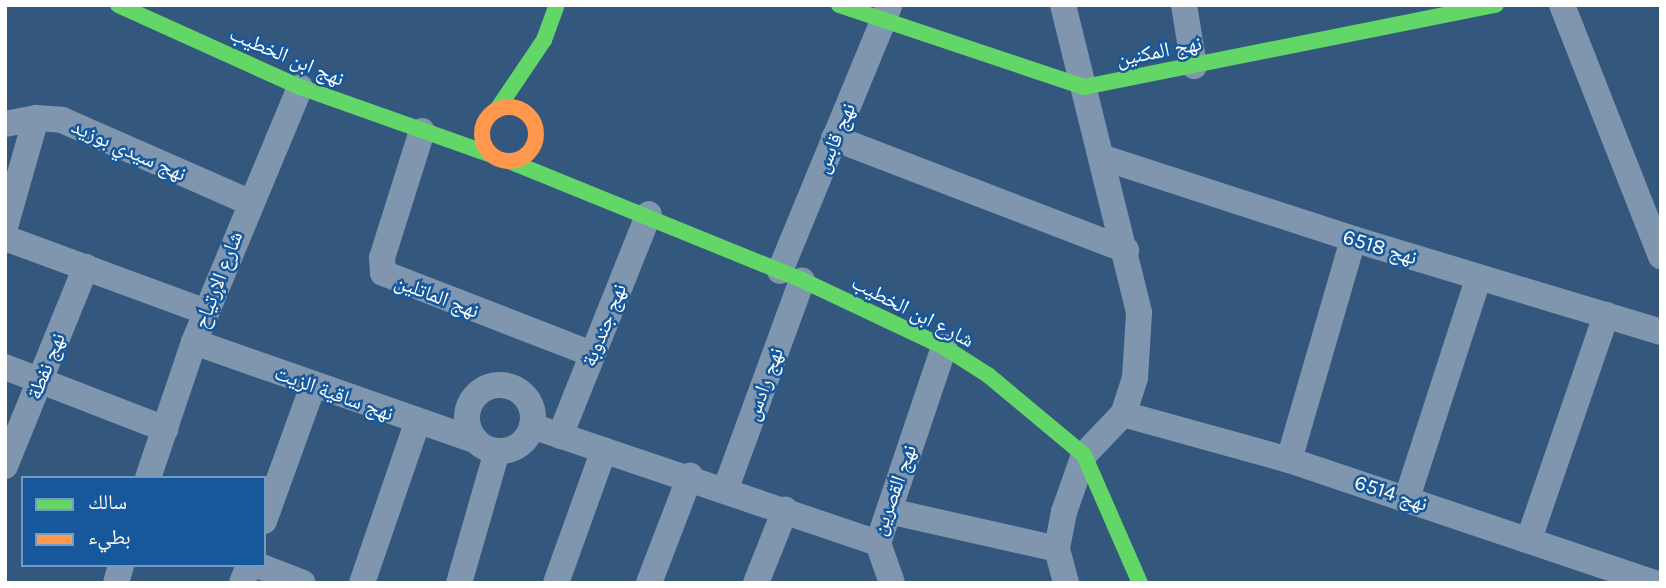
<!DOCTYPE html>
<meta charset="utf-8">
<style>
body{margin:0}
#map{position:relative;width:1666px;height:588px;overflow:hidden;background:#34587d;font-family:Karla,"Noto Naskh Arabic",sans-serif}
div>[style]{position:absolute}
.street>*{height:26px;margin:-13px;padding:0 13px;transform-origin:13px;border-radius:13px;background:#7f96ae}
.street>.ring{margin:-13px;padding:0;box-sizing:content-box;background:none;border:26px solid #7f96ae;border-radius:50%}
.fast>*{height:16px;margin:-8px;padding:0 8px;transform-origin:8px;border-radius:8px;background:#63d668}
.slow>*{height:16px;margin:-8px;padding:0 8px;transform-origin:8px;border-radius:8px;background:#ff974d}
.slow>.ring{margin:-8px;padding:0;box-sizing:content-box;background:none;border:16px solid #ff974d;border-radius:50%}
span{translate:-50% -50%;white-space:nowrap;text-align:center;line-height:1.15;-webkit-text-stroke:5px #16589b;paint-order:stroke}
.street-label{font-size:21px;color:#fff}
.frame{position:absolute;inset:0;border:7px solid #fff;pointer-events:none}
.legend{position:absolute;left:21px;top:476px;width:245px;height:91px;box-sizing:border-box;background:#16589b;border:2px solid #739bc3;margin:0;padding:9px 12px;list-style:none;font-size:21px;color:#fff}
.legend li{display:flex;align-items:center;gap:14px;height:35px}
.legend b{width:35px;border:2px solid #739bc3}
</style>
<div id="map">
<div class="street">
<i style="left:1063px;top:5px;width:317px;rotate:76.1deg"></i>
<i style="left:1139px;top:313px;width:65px;rotate:93.5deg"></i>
<i style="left:1135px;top:378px;width:38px;rotate:108deg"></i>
<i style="left:1123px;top:414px;width:57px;rotate:133.6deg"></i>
<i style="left:1084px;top:455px;width:60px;rotate:109.3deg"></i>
<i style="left:1064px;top:512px;width:38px;rotate:101deg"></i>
<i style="left:1057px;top:549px;width:35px;rotate:75deg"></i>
<i style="left:1184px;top:5px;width:62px;rotate:80.7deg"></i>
<i style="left:1562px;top:5px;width:270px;rotate:68.5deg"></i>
<i style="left:5px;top:124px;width:32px;rotate:-11deg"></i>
<i style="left:36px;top:118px;width:26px;rotate:4deg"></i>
<i style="left:62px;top:120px;width:204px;rotate:23.7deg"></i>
<i style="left:422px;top:131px;width:133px;rotate:107.5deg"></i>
<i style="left:382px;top:258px;width:15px;rotate:86deg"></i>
<i style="left:383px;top:273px;width:224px;rotate:21.2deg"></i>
<i style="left:834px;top:138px;width:313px;rotate:21deg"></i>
<i style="left:1101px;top:157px;width:265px;rotate:18deg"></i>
<i style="left:1353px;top:239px;width:322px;rotate:16.8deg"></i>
<i style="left:5px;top:227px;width:113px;rotate:-74.1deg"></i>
<i style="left:5px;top:238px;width:214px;rotate:20.2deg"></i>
<i style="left:780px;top:271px;width:286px;rotate:-67.6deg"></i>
<i style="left:194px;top:342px;width:299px;rotate:19.3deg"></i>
<i style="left:5px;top:367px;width:172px;rotate:21.2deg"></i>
<i class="ring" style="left:467px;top:385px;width:40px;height:40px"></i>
<i style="left:1123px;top:414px;width:172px;rotate:15.5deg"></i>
<i style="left:1289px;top:460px;width:385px;rotate:18.6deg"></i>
<i style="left:532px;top:426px;width:365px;rotate:18.7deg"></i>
<i style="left:878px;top:543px;width:207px;rotate:-71.4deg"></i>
<i style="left:560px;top:436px;width:239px;rotate:-68.2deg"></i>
<i style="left:1289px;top:460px;width:230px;rotate:-73.8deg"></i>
<i style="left:5px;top:466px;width:215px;rotate:-67.9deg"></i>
<i style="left:148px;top:478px;width:144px;rotate:-71.3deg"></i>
<i style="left:194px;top:342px;width:276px;rotate:-67.4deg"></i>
<i style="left:726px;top:488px;width:221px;rotate:-69.9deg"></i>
<i style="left:1407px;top:498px;width:232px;rotate:-72deg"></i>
<i style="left:889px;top:511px;width:172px;rotate:12.7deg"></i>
<i style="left:264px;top:521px;width:144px;rotate:-70.1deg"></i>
<i style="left:1529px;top:539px;width:237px;rotate:-71deg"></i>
<i style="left:878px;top:543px;width:42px;rotate:70.7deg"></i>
<i style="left:257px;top:565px;width:49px;rotate:21.4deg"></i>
<i style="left:116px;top:583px;width:19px;rotate:-74deg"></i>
<i style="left:242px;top:583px;width:19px;rotate:-69deg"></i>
<i style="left:362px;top:583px;width:169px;rotate:-71deg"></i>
<i style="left:459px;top:583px;width:137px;rotate:-73.9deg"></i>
<i style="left:556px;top:583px;width:141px;rotate:-70.2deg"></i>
<i style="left:649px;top:583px;width:115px;rotate:-69deg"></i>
<i style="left:756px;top:583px;width:79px;rotate:-68.3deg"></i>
</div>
<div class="fast">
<i style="left:118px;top:5px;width:200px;rotate:24.3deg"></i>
<i style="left:300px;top:87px;width:201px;rotate:19.5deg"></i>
<i style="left:839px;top:5px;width:258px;rotate:18.5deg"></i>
<i style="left:1084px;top:87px;width:420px;rotate:-11.3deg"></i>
<i style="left:498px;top:108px;width:82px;rotate:-55.9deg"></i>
<i style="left:544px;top:40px;width:37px;rotate:-70deg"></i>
<i style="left:509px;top:161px;width:316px;rotate:22.1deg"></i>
<i style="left:802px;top:280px;width:157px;rotate:25.3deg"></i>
<i style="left:944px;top:347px;width:52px;rotate:32.5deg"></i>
<i style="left:988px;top:375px;width:125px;rotate:39.8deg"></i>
<i style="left:1084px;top:455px;width:140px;rotate:66.4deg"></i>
</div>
<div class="slow">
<i class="ring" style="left:482px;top:107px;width:38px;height:38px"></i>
</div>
<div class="street-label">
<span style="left:1159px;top:51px;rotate:-11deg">نهج المكنين</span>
<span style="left:287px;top:56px;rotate:23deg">نهج ابن الخطيب</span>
<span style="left:835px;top:138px;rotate:-67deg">نهج قابس</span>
<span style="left:129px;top:150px;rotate:24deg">نهج سيدي بوزيد</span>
<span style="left:1380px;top:247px;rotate:17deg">نهج 6518</span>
<span style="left:218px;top:280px;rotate:-69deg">شارع الإرتياح</span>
<span style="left:437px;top:296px;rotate:21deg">نهج الماتلين</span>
<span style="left:913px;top:311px;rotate:27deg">شارع ابن الخطيب</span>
<span style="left:604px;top:325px;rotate:-68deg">نهج جندوبة</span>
<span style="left:46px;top:366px;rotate:-68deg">نهج نفطة</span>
<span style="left:764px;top:384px;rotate:-70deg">نهج رادس</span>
<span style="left:334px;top:393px;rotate:20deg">نهج ساقية الزيت</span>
<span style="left:894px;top:490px;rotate:-70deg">نهج القصرين</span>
<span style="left:1391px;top:493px;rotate:18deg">نهج 6514</span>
</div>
<div class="frame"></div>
<ul class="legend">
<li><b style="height:9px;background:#63d668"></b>سالك</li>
<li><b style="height:9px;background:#ff974d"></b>بطيء</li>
</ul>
</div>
